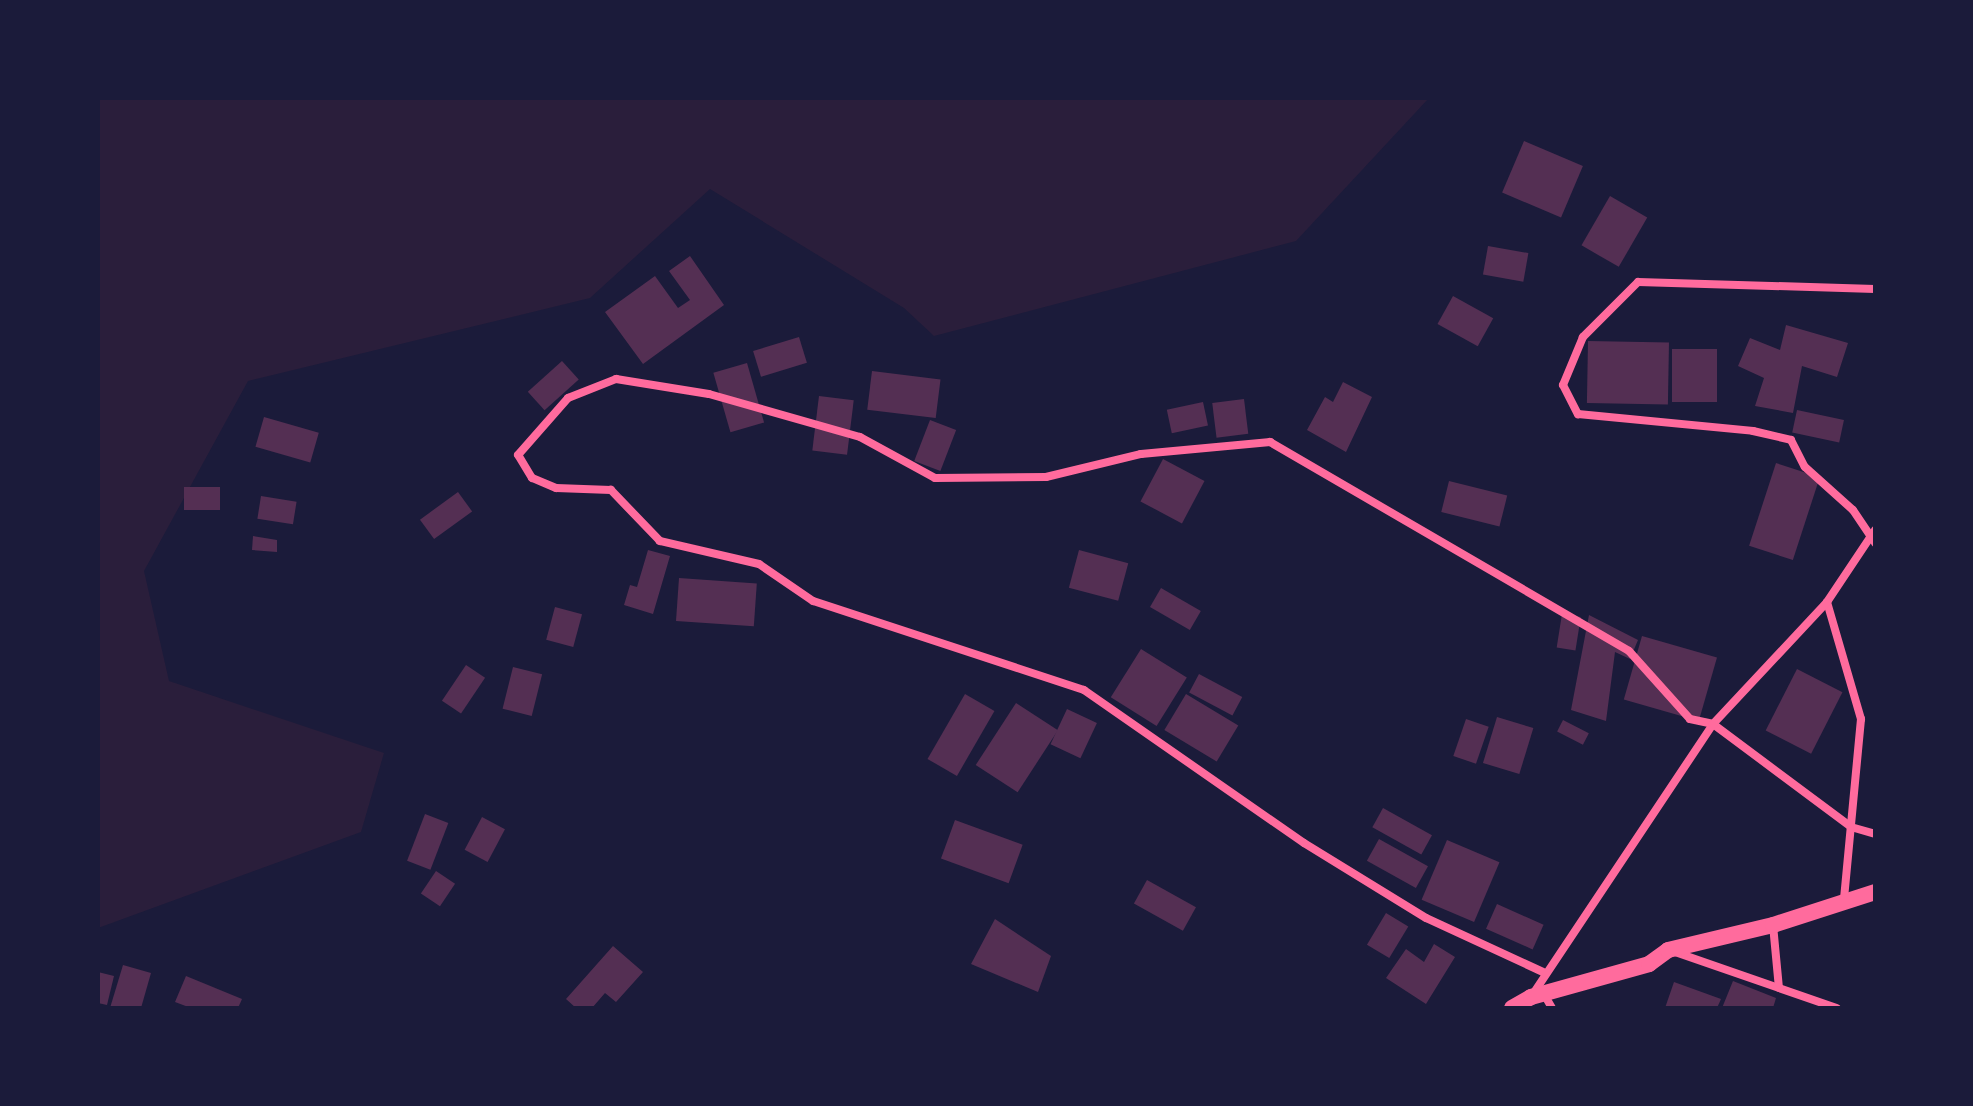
<!DOCTYPE html>
<style>
body{margin:0}
#map{position:relative;width:1973px;height:1106px;overflow:hidden;background:#1b1b3a;font-family:Barlow,sans-serif}
div>[style]{position:absolute}
.green>*{inset:0;background:#2a1e3b}
.building>*{inset:0;background:#542f53;transform-origin:0 0}
.minor>*{height:8px;margin:-4px;padding:0 4px;transform-origin:4px;border-radius:4px;background:#ff6b9d}
.secondary>*{height:16px;margin:-8px;padding:0 8px;transform-origin:8px;border-radius:8px;background:#ff6b9d}
span{translate:-50% -50%;white-space:nowrap;text-align:center;line-height:1.15;-webkit-text-stroke:6px #1b1b3a;paint-order:stroke}
.frame{position:absolute;inset:0;border:100px solid #1b1b3a;pointer-events:none}
</style>
<div id="map">
<div class="green">
<i style="clip-path:polygon(98px 98px,1429px 98px,1296px 241px,934px 336px,904px 308px,710px 189px,590px 298px,248px 381px,144px 571px,169px 681px,384px 753px,361px 832px,98px 928px)"></i>
</div>
<div class="building">
<i style="left:1524px;top:141px;width:64px;height:56px;rotate:23deg"></i>
<i style="left:1610px;top:196px;width:43px;height:57px;rotate:30deg"></i>
<i style="left:1488px;top:246px;width:41px;height:29px;rotate:10deg"></i>
<i style="clip-path:polygon(690px 256px,724px 305px,643px 364px,605px 312px,655px 276px,678px 308px,690px 300px,669px 271px)"></i>
<i style="left:1453px;top:296px;width:46px;height:32px;rotate:29deg"></i>
<i style="clip-path:polygon(1786px 325px,1848px 343px,1837px 377px,1802px 366px,1793px 413px,1755px 406px,1764px 378px,1738px 366px,1750px 338px,1780px 350px)"></i>
<i style="left:799px;top:337px;width:27px;height:48px;rotate:73deg"></i>
<i style="left:1588px;top:341px;width:81px;height:62px;rotate:1deg"></i>
<i style="left:1672px;top:349px;width:45px;height:53px"></i>
<i style="left:562px;top:361px;width:25px;height:46px;rotate:48deg"></i>
<i style="left:747px;top:363px;width:62px;height:35px;rotate:74deg"></i>
<i style="left:872px;top:371px;width:69px;height:39px;rotate:7deg"></i>
<i style="clip-path:polygon(1343px 382px,1372px 397px,1346px 452px,1307px 430px,1325px 397px,1333px 402px)"></i>
<i style="left:819px;top:396px;width:35px;height:55px;rotate:7deg"></i>
<i style="left:1244px;top:399px;width:35px;height:32px;rotate:83deg"></i>
<i style="left:1203px;top:402px;width:24px;height:37px;rotate:78deg"></i>
<i style="left:1797px;top:410px;width:48px;height:23px;rotate:12deg"></i>
<i style="left:264px;top:417px;width:57px;height:31px;rotate:16deg"></i>
<i style="left:930px;top:420px;width:28px;height:44px;rotate:21deg"></i>
<i style="left:1163px;top:459px;width:47px;height:48px;rotate:28deg"></i>
<i style="left:1776px;top:463px;width:46px;height:87px;rotate:18deg"></i>
<i style="left:1449px;top:481px;width:60px;height:32px;rotate:14deg"></i>
<i style="left:220px;top:487px;width:23px;height:36px;rotate:90deg"></i>
<i style="left:458px;top:492px;width:24px;height:47px;rotate:54deg"></i>
<i style="left:261px;top:496px;width:36px;height:23px;rotate:9deg"></i>
<i style="clip-path:polygon(253px 536px,277px 540px,277px 552px,252px 550px)"></i>
<i style="clip-path:polygon(648px 550px,670px 556px,653px 614px,624px 605px,630px 585px,637px 587px)"></i>
<i style="left:1079px;top:550px;width:51px;height:39px;rotate:15deg"></i>
<i style="left:679px;top:578px;width:78px;height:43px;rotate:4deg"></i>
<i style="left:1161px;top:588px;width:46px;height:22px;rotate:30deg"></i>
<i style="left:555px;top:607px;width:28px;height:34px;rotate:15deg"></i>
<i style="left:1562px;top:614px;width:19px;height:34px;rotate:9deg"></i>
<i style="clip-path:polygon(1589px 615px,1638px 640px,1630px 659px,1615px 652px,1606px 721px,1571px 710px)"></i>
<i style="left:1642px;top:636px;width:78px;height:66px;rotate:16deg"></i>
<i style="left:1141px;top:649px;width:54px;height:57px;rotate:32deg"></i>
<i style="left:466px;top:665px;width:23px;height:43px;rotate:34deg"></i>
<i style="left:513px;top:667px;width:30px;height:43px;rotate:14deg"></i>
<i style="left:1797px;top:669px;width:51px;height:69px;rotate:27deg"></i>
<i style="left:1199px;top:674px;width:49px;height:21px;rotate:28deg"></i>
<i style="left:965px;top:694px;width:34px;height:75px;rotate:30deg"></i>
<i style="left:1186px;top:694px;width:61px;height:42px;rotate:31deg"></i>
<i style="left:1016px;top:703px;width:50px;height:74px;rotate:33deg"></i>
<i style="left:1067px;top:709px;width:33px;height:39px;rotate:25deg"></i>
<i style="left:1497px;top:717px;width:38px;height:48px;rotate:17deg"></i>
<i style="left:1466px;top:719px;width:24px;height:39px;rotate:19deg"></i>
<i style="left:1563px;top:720px;width:29px;height:13px;rotate:27deg"></i>
<i style="left:1383px;top:808px;width:56px;height:22px;rotate:29deg"></i>
<i style="left:425px;top:814px;width:25px;height:50px;rotate:21deg"></i>
<i style="left:482px;top:817px;width:26px;height:37px;rotate:28deg"></i>
<i style="left:955px;top:820px;width:72px;height:41px;rotate:20deg"></i>
<i style="left:1379px;top:839px;width:56px;height:25px;rotate:29deg"></i>
<i style="left:1447px;top:840px;width:57px;height:65px;rotate:23deg"></i>
<i style="left:436px;top:871px;width:23px;height:27px;rotate:34deg"></i>
<i style="left:1147px;top:880px;width:56px;height:27px;rotate:29deg"></i>
<i style="left:1497px;top:904px;width:51px;height:27px;rotate:24deg"></i>
<i style="left:1386px;top:913px;width:26px;height:37px;rotate:31deg"></i>
<i style="clip-path:polygon(995px 919px,1051px 956px,1038px 992px,971px 964px)"></i>
<i style="clip-path:polygon(1434px 944px,1455px 957px,1426px 1004px,1386px 978px,1406px 949px,1424px 962px)"></i>
<i style="clip-path:polygon(613px 946px,643px 972px,616px 1002px,605px 993px,592px 1008px,576px 1008px,566px 999px)"></i>
<i style="clip-path:polygon(123px 965px,151px 973px,141px 1008px,110px 1008px)"></i>
<i style="clip-path:polygon(98px 972px,114px 976px,107px 1005px,98px 1003px)"></i>
<i style="clip-path:polygon(186px 976px,242px 999px,238px 1008px,191px 1008px,175px 1002px)"></i>
<i style="clip-path:polygon(1733px 981px,1776px 998px,1773px 1008px,1722px 1008px)"></i>
<i style="clip-path:polygon(1674px 982px,1721px 999px,1717px 1008px,1665px 1008px)"></i>
</div>
<div class="minor">
<i style="left:1875px;top:289px;width:237px;rotate:-178.3deg"></i>
<i style="left:1638px;top:282px;width:78px;rotate:135deg"></i>
<i style="left:1583px;top:337px;width:52px;rotate:112.6deg"></i>
<i style="left:1563px;top:385px;width:33px;rotate:63deg"></i>
<i style="left:1578px;top:414px;width:176px;rotate:5.5deg"></i>
<i style="left:1753px;top:431px;width:39px;rotate:13deg"></i>
<i style="left:1791px;top:440px;width:30px;rotate:63deg"></i>
<i style="left:1805px;top:467px;width:64px;rotate:41.9deg"></i>
<i style="left:1853px;top:510px;width:40px;rotate:56deg"></i>
<i style="left:1827px;top:602px;width:122px;rotate:73.8deg"></i>
<i style="left:1861px;top:719px;width:181px;rotate:95.4deg"></i>
<i style="left:1773px;top:925px;width:63px;rotate:84.6deg"></i>
<i style="left:1675px;top:952px;width:171px;rotate:19.1deg"></i>
<i style="left:1543px;top:972px;width:129px;rotate:-155.2deg"></i>
<i style="left:1426px;top:918px;width:143px;rotate:-148.4deg"></i>
<i style="left:1304px;top:843px;width:268px;rotate:-145.2deg"></i>
<i style="left:1084px;top:690px;width:285px;rotate:-161.8deg"></i>
<i style="left:813px;top:601px;width:65px;rotate:-145.6deg"></i>
<i style="left:759px;top:564px;width:102px;rotate:-166.9deg"></i>
<i style="left:660px;top:541px;width:71px;rotate:-133.9deg"></i>
<i style="left:611px;top:490px;width:55px;rotate:-177.9deg"></i>
<i style="left:556px;top:488px;width:26px;rotate:-157deg"></i>
<i style="left:532px;top:478px;width:27px;rotate:-121deg"></i>
<i style="left:518px;top:455px;width:76px;rotate:-48.7deg"></i>
<i style="left:568px;top:398px;width:52px;rotate:-21.6deg"></i>
<i style="left:616px;top:379px;width:94px;rotate:9.2deg"></i>
<i style="left:709px;top:394px;width:157px;rotate:15.9deg"></i>
<i style="left:860px;top:437px;width:85px;rotate:28.7deg"></i>
<i style="left:935px;top:478px;width:111px;rotate:-0.5deg"></i>
<i style="left:1046px;top:477px;width:98px;rotate:-13.6deg"></i>
<i style="left:1141px;top:454px;width:130px;rotate:-5.3deg"></i>
<i style="left:1270px;top:442px;width:415px;rotate:30.2deg"></i>
<i style="left:1629px;top:651px;width:91px;rotate:48.1deg"></i>
<i style="left:1690px;top:719px;width:24px;rotate:12deg"></i>
<i style="left:1713px;top:724px;width:172px;rotate:36.7deg"></i>
<i style="left:1851px;top:827px;width:25px;rotate:16deg"></i>
<i style="left:1545px;top:996px;width:14px;rotate:60deg"></i>
<i style="left:1531px;top:997px;width:328px;rotate:-56.3deg"></i>
<i style="left:1713px;top:724px;width:167px;rotate:-46.9deg"></i>
<i style="left:1827px;top:602px;width:87px;rotate:-56.3deg"></i>
</div>
<div class="secondary">
<i style="left:1512px;top:1008px;width:22px;rotate:-30deg"></i>
<i style="left:1531px;top:997px;width:123px;rotate:-15.6deg"></i>
<i style="left:1649px;top:964px;width:24px;rotate:-36deg"></i>
<i style="left:1668px;top:950px;width:108px;rotate:-13.4deg"></i>
<i style="left:1773px;top:925px;width:107px;rotate:-17.9deg"></i>
</div>
<div class="frame"></div>
</div>
